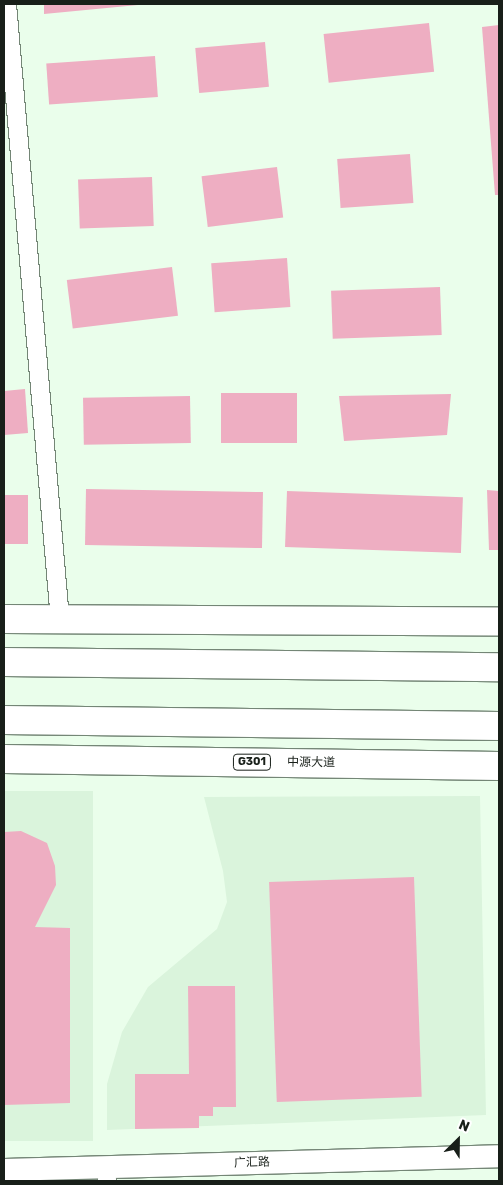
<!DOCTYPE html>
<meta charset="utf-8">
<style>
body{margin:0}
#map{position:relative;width:503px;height:1185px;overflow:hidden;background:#eafeeb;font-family:Rubik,"Noto Sans SC",sans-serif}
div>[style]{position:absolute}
.built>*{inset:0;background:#daf4dc;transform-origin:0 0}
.building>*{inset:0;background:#eeaec2;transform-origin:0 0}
.roads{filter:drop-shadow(1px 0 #748676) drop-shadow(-1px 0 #748676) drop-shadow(0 1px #748676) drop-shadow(0 -1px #748676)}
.minor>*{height:18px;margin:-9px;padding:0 9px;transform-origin:9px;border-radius:9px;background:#fff}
.tertiary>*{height:22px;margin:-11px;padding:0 11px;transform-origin:11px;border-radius:11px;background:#fff}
.trunk>*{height:28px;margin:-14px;padding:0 14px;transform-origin:14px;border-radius:14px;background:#fff}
span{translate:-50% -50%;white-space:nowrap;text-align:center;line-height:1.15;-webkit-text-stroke:5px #fff;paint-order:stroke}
.shield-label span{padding:1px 4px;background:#fff;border:1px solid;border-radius:4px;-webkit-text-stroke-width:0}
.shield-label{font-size:11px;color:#181f19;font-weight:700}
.street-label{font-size:12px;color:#181f19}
.frame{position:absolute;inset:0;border:5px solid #181f19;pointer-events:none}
.north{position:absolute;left:433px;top:1115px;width:50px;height:50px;-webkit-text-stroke:4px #fff;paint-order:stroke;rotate:23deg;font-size:14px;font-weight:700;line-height:20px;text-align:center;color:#181f19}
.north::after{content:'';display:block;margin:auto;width:18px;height:22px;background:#181f19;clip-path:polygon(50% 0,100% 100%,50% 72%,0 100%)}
</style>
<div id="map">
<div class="built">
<i style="left:93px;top:791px;width:350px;height:89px;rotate:90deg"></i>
<i style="clip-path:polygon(480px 796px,486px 1115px,107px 1130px,107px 1084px,122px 1032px,148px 987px,217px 929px,227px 902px,223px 871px,204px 797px)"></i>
</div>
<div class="building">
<i style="clip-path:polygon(44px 4px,138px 4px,138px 5px,44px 14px)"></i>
<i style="left:429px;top:23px;width:49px;height:106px;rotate:84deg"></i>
<i style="clip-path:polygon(499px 25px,499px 195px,495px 195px,482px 27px)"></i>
<i style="left:265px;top:42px;width:45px;height:70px;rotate:85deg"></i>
<i style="left:155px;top:56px;width:41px;height:109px;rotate:86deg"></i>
<i style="left:410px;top:154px;width:49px;height:73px;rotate:86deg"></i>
<i style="left:277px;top:167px;width:51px;height:76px;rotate:83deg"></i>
<i style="left:152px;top:177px;width:49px;height:74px;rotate:88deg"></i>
<i style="left:287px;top:258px;width:49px;height:76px;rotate:86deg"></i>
<i style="left:172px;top:267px;width:49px;height:106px;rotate:83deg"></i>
<i style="left:440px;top:287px;width:48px;height:109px;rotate:88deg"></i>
<i style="clip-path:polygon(25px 389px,28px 433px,4px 435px,4px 391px)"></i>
<i style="left:221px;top:393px;width:76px;height:50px"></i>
<i style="clip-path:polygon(451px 394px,447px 435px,344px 441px,339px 396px)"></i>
<i style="left:190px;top:396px;width:47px;height:107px;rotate:89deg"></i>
<i style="left:86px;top:489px;width:177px;height:56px;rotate:1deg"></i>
<i style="clip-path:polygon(487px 490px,499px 491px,499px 550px,489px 550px)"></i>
<i style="left:287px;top:491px;width:176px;height:56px;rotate:2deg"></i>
<i style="left:4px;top:495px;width:24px;height:49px"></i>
<i style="clip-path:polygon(21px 831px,47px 843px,55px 866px,56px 885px,35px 927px,70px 928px,70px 1103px,4px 1105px,4px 832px)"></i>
<i style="left:414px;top:877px;width:220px;height:145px;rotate:88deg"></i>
<i style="clip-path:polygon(188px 986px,235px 986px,236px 1107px,213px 1107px,213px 1116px,199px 1116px,199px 1128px,135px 1129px,135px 1074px,189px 1074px)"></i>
</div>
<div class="roads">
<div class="minor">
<i style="left:7px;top:4px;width:618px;rotate:85.08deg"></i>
<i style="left:107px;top:1181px;width:2px;rotate:-90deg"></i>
</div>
<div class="tertiary">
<i style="left:4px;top:1170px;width:495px;rotate:-1.6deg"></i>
</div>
<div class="trunk">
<i style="left:4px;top:619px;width:495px;rotate:0.3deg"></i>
<i style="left:4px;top:662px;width:495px;rotate:0.6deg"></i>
<i style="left:4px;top:720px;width:495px;rotate:0.7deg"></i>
<i style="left:4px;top:759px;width:495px;rotate:0.8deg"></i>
</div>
</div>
<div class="shield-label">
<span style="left:252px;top:762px">G301</span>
</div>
<div class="street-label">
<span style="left:311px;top:763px;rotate:1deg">中源大道</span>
<span style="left:252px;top:1163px;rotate:-2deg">广汇路</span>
</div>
<div class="frame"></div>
<div class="north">N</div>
</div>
